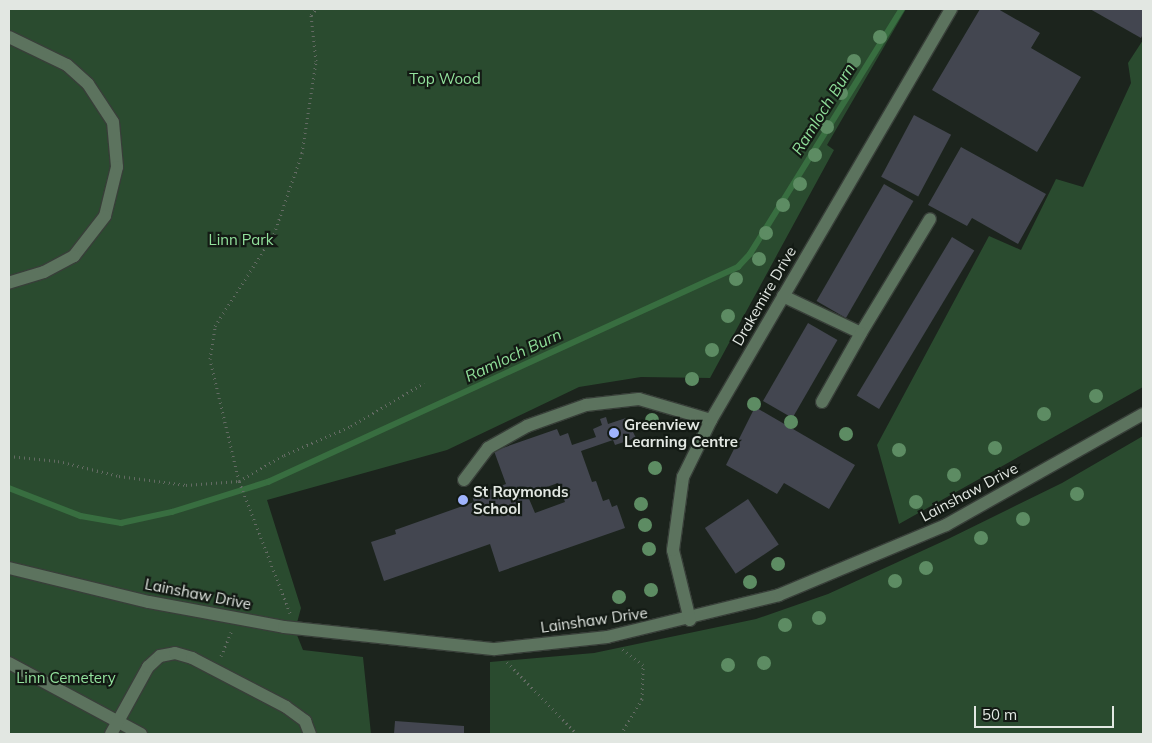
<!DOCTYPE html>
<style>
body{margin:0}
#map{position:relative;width:1152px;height:743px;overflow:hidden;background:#1c241d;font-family:Mulish,sans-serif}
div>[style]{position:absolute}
.green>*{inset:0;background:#2a4b2f}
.stream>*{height:5.5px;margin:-2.75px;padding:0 2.75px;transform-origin:2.75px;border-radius:2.75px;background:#386e40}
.building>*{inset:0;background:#434650;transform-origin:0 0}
.path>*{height:3px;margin-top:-1.5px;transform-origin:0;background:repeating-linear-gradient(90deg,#646b64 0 1px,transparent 0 5px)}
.roads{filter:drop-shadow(1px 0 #383f39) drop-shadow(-1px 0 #383f39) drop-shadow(0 1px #383f39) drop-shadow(0 -1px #383f39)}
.minor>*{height:12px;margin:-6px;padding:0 6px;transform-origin:6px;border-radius:6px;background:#5c735e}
.trees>*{width:14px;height:14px;margin:-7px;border-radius:50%;background:#5d8c63}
.dots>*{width:14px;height:14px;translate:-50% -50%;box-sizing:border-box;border:2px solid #131a14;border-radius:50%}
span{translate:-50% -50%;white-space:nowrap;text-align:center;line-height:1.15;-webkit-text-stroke:4.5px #131a14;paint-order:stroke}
.park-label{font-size:15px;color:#93e29d}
.street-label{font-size:15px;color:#e2e7e2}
.poi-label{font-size:15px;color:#e2e7e2;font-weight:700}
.left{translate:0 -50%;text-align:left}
.water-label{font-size:16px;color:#8edd98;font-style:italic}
.frame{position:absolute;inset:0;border:10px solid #e2e7e2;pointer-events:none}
.scale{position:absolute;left:974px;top:706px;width:140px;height:22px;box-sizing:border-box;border:2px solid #e2e7e2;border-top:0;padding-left:6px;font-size:15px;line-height:18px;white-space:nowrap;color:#e2e7e2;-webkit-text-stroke:4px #131a14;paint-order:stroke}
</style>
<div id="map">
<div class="green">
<i style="clip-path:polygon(9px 9px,906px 9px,827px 145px,834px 150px,710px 378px,641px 377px,579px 387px,447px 450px,267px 500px,301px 608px,295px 630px,303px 650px,363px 657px,371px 734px,9px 734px)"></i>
<i style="clip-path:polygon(1143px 40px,1143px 387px,899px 524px,877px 445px,989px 236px,1021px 250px,1056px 179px,1083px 187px,1131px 83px,1128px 63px)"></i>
<i style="clip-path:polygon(1143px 436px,1143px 734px,490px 734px,490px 662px,594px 653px,756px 619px,828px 594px,948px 539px,1062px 483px)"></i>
</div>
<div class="stream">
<i style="left:9px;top:488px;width:77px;rotate:21.3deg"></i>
<i style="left:81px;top:516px;width:41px;rotate:9.9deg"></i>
<i style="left:121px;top:523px;width:52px;rotate:-12.2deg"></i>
<i style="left:172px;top:512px;width:101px;rotate:-17.4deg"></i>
<i style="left:268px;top:482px;width:517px;rotate:-24.58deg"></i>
<i style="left:738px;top:267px;width:18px;rotate:-47deg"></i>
<i style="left:750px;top:254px;width:288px;rotate:-58.2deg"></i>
</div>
<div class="building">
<i style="clip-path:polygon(980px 9px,998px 9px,1040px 33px,1031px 48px,1081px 77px,1037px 152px,932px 90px)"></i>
<i style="clip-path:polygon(1090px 9px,1143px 9px,1143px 34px,1141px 38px)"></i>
<i style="left:914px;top:115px;width:42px;height:70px;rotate:28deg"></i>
<i style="clip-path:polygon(961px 147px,1046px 194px,1018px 244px,972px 218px,967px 226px,928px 205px)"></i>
<i style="left:884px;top:184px;width:34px;height:135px;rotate:30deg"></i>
<i style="left:952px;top:237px;width:26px;height:185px;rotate:31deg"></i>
<i style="left:808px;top:323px;width:34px;height:90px;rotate:30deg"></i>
<i style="clip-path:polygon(755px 407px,855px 465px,829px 509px,784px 483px,777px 494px,726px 465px)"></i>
<i style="clip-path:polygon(evenodd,606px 417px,608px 424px,626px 418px,636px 438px,615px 445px,613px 440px,581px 451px,592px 482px,596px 481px,603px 501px,609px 499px,612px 507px,617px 505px,625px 528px,499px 572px,490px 544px,384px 581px,371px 542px,396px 534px,395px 530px,474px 502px,472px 496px,506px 484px,494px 451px,557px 429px,560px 436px,568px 433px,572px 445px,596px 437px,593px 429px,602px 425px,600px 419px,606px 417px,558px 483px,565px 502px,535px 513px,527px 494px,558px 483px)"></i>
<i style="left:748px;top:499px;width:55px;height:52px;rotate:56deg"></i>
<i style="clip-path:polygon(395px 721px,464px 726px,464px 734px,394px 734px)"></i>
</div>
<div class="path">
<i style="left:9px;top:456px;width:49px;rotate:5.8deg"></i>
<i style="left:58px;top:461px;width:63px;rotate:13.8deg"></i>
<i style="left:119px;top:476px;width:68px;rotate:7.7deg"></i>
<i style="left:186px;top:485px;width:53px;rotate:-4.3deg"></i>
<i style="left:239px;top:481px;width:52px;rotate:-30deg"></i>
<i style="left:284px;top:455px;width:73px;rotate:-23.4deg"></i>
<i style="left:351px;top:426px;width:85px;rotate:-30.5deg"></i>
<i style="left:290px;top:613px;width:142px;rotate:-111.1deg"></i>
<i style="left:239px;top:481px;width:125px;rotate:-103.4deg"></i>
<i style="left:210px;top:359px;width:33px;rotate:-81deg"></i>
<i style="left:215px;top:326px;width:109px;rotate:-57.3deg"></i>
<i style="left:274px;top:234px;width:86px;rotate:-70.9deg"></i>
<i style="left:302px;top:153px;width:93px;rotate:-81.3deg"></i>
<i style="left:316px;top:61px;width:46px;rotate:-96.2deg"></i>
<i style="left:311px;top:15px;width:8px;rotate:-50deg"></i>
<i style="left:221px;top:656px;width:26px;rotate:-67deg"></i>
<i style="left:507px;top:662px;width:100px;rotate:45.8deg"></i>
<i style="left:621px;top:734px;width:41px;rotate:-59deg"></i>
<i style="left:642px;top:699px;width:34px;rotate:-88deg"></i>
<i style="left:643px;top:665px;width:26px;rotate:-143deg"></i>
</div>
<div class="roads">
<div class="minor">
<i style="left:9px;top:37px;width:64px;rotate:25.8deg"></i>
<i style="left:67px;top:65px;width:28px;rotate:42deg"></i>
<i style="left:88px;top:84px;width:45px;rotate:56.7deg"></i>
<i style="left:113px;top:122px;width:45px;rotate:84.9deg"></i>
<i style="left:117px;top:167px;width:50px;rotate:103.8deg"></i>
<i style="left:105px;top:216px;width:51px;rotate:127.8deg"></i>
<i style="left:74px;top:256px;width:34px;rotate:152deg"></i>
<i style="left:44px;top:272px;width:37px;rotate:163deg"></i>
<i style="left:783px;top:296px;width:86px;rotate:25.4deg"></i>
<i style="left:861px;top:333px;width:133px;rotate:-58.8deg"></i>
<i style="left:822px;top:402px;width:79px;rotate:-60.5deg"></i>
<i style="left:464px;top:480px;width:40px;rotate:-53deg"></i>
<i style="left:488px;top:448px;width:45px;rotate:-29.4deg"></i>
<i style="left:527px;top:426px;width:63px;rotate:-19.6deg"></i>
<i style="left:586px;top:405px;width:53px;rotate:-6.5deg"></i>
<i style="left:639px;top:399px;width:75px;rotate:16.3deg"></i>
<i style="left:9px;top:568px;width:144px;rotate:13.7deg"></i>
<i style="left:149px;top:602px;width:137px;rotate:10.5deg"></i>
<i style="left:284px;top:627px;width:212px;rotate:6deg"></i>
<i style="left:495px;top:649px;width:113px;rotate:-6.1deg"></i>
<i style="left:607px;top:637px;width:177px;rotate:-13.7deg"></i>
<i style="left:779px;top:595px;width:181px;rotate:-22.7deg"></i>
<i style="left:946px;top:525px;width:226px;rotate:-29.4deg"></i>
<i style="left:690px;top:620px;width:72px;rotate:-103.7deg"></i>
<i style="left:673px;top:550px;width:74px;rotate:-82.2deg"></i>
<i style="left:683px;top:477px;width:64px;rotate:-63.8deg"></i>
<i style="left:711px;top:420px;width:476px;rotate:-59.7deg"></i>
<i style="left:9px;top:663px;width:150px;rotate:28.3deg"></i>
<i style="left:111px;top:734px;width:77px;rotate:-61.1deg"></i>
<i style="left:148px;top:667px;width:16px;rotate:-43deg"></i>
<i style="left:160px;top:656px;width:15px;rotate:-11deg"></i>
<i style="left:175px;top:653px;width:18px;rotate:16deg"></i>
<i style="left:192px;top:658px;width:106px;rotate:27.5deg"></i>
<i style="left:286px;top:707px;width:24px;rotate:36deg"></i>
<i style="left:305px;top:721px;width:14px;rotate:69deg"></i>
</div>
</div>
<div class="trees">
<i style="left:880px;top:37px"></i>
<i style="left:854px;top:61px"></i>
<i style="left:841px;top:93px"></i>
<i style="left:827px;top:127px"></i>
<i style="left:815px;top:155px"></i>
<i style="left:800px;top:184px"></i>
<i style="left:783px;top:205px"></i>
<i style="left:766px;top:233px"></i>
<i style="left:759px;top:259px"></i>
<i style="left:736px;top:279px"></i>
<i style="left:728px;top:316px"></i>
<i style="left:712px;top:350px"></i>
<i style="left:692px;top:379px"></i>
<i style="left:1096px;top:396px"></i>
<i style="left:754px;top:404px"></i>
<i style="left:1044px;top:414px"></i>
<i style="left:652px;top:420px"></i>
<i style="left:791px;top:422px"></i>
<i style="left:846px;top:434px"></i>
<i style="left:995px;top:448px"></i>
<i style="left:899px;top:450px"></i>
<i style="left:655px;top:468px"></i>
<i style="left:954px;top:475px"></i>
<i style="left:1077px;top:494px"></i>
<i style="left:916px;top:502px"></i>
<i style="left:641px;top:504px"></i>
<i style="left:1023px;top:519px"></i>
<i style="left:645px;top:525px"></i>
<i style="left:981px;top:538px"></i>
<i style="left:649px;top:549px"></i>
<i style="left:778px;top:564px"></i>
<i style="left:926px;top:568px"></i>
<i style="left:895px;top:581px"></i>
<i style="left:750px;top:582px"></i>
<i style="left:651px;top:590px"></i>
<i style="left:619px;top:597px"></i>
<i style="left:819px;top:618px"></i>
<i style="left:785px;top:625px"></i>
<i style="left:764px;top:663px"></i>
<i style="left:728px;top:665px"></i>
</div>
<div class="dots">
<i style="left:614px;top:433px;background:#9fb3fd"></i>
<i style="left:463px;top:500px;background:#9fb3fd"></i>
</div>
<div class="park-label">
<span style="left:445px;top:79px">Top Wood</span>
<span style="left:241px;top:240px">Linn Park</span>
<span style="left:66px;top:678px">Linn Cemetery</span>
</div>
<div class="street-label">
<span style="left:764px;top:296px;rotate:-60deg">Drakemire Drive</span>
<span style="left:969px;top:492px;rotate:-28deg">Lainshaw Drive</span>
<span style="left:198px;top:594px;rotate:11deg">Lainshaw Drive</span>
<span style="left:594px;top:620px;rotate:-8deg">Lainshaw Drive</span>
</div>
<div class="poi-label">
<span class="left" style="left:624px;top:433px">Greenview<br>Learning Centre</span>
<span class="left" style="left:473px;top:500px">St Raymonds<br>School</span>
</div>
<div class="water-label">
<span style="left:823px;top:109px;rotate:-58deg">Ramloch Burn</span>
<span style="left:513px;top:355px;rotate:-25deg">Ramloch Burn</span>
</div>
<div class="frame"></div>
<div class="scale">50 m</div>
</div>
